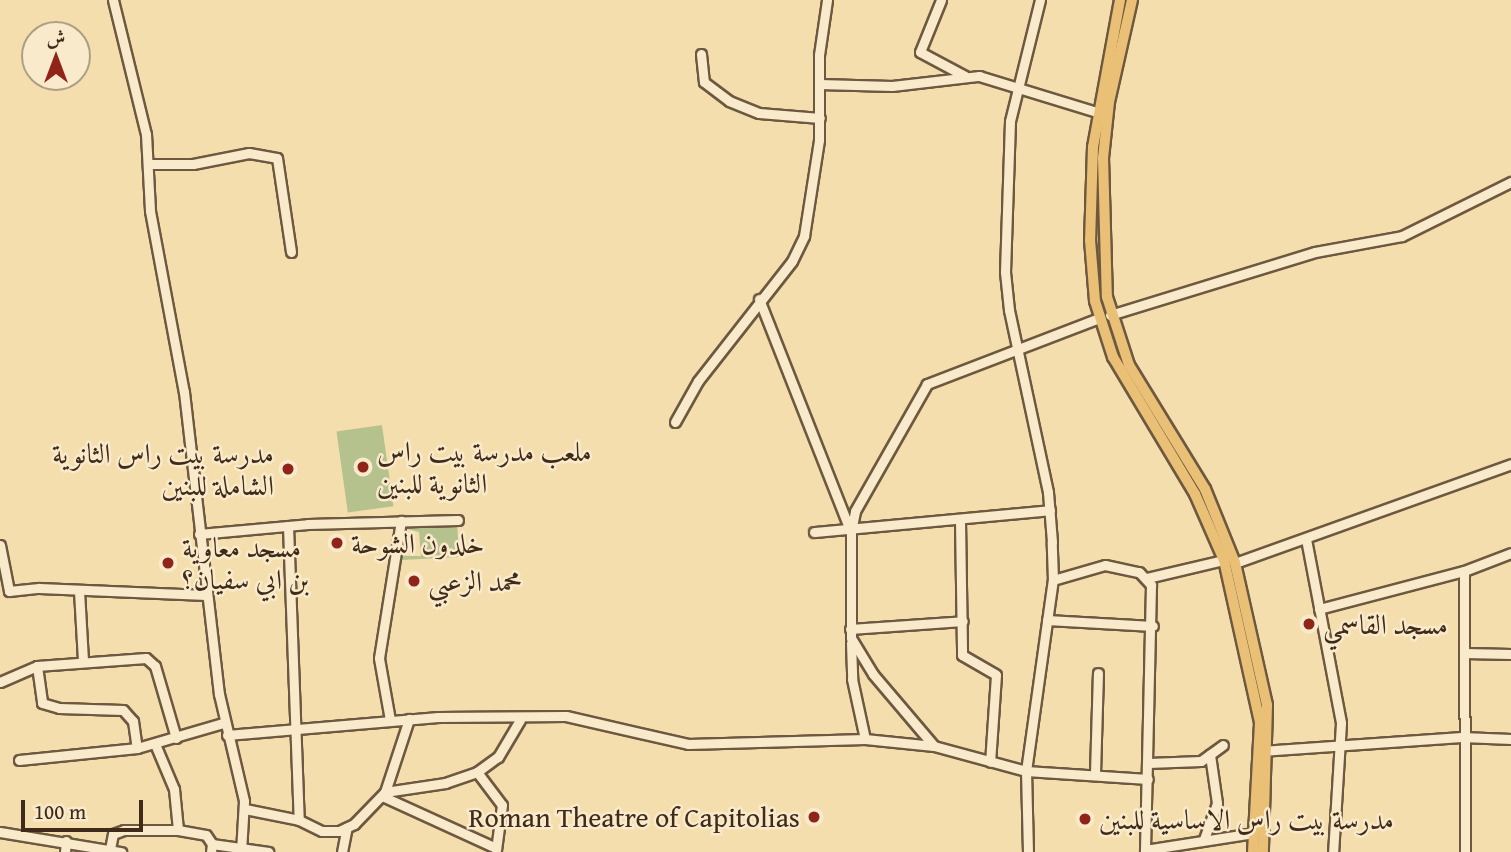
<!DOCTYPE html>
<meta charset="utf-8">
<style>
body{margin:0}
#map{position:relative;width:1511px;height:852px;overflow:hidden;background:#f5dead;font-family:"Gentium Book Plus",Amiri,serif}
div>[style]{position:absolute}
.green>*{inset:0;background:#b6c28e;transform-origin:0 0}
.roads{filter:drop-shadow(2px 0 #6d5840) drop-shadow(-2px 0 #6d5840) drop-shadow(0 2px #6d5840) drop-shadow(0 -2px #6d5840)}
.minor>*{height:9px;margin:-4.5px;padding:0 4.5px;transform-origin:4.5px;border-radius:4.5px;background:#f8eaca}
.major>*{height:10px;margin:-5px;padding:0 5px;transform-origin:5px;border-radius:5px;background:#eabf76}
.dots>*{width:19px;height:19px;translate:-50% -50%;box-sizing:border-box;border:4px solid #f8eaca;border-radius:50%}
span{translate:-50% -50%;white-space:nowrap;text-align:center;line-height:1.15;-webkit-text-stroke:5px #f8eaca;paint-order:stroke}
.poi-label{font-size:28px;color:#402b1b}
.left{translate:0 -50%;text-align:left}
.right{translate:-100% -50%;text-align:right}
.north{position:absolute;left:21px;top:21px;width:70px;height:70px;box-sizing:border-box;background:#f8eaca;border:2px solid #ae9e84;border-radius:50%;rotate:0deg;font-size:19px;font-weight:700;line-height:28px;text-align:center;color:#402b1b}
.north::after{content:'';display:block;margin:auto;width:24px;height:32px;background:#8f2418;clip-path:polygon(50% 0,100% 100%,50% 72%,0 100%)}
.scale{position:absolute;left:21px;top:800px;width:122px;height:32px;box-sizing:border-box;border:4px solid #402b1b;border-top:0;padding-left:9px;font-size:21px;line-height:24px;white-space:nowrap;color:#402b1b;-webkit-text-stroke:5px #f8eaca;paint-order:stroke}
</style>
<div id="map">
<div class="green">
<i style="left:382px;top:425px;width:82px;height:46px;rotate:82deg"></i>
<i style="clip-path:polygon(457px 521px,459px 557px,402px 560px,401px 548px,406px 556px,421px 556px,419px 532px,407px 529px,407px 524px)"></i>
</div>
<div class="roads">
<div class="minor">
<i style="left:113px;top:0;width:138px;rotate:76.2deg"></i>
<i style="left:146px;top:134px;width:77px;rotate:87deg"></i>
<i style="left:150px;top:211px;width:184px;rotate:79.4deg"></i>
<i style="left:184px;top:392px;width:304px;rotate:83.4deg"></i>
<i style="left:219px;top:694px;width:110px;rotate:76.8deg"></i>
<i style="left:244px;top:801px;width:51px;rotate:93.4deg"></i>
<i style="left:941px;top:0;width:56px;rotate:112deg"></i>
<i style="left:920px;top:52px;width:51px;rotate:28.1deg"></i>
<i style="left:701px;top:54px;width:28px;rotate:84deg"></i>
<i style="left:704px;top:82px;width:31px;rotate:37deg"></i>
<i style="left:729px;top:101px;width:32px;rotate:22deg"></i>
<i style="left:759px;top:113px;width:61px;rotate:4.7deg"></i>
<i style="left:819px;top:84px;width:73px;rotate:1.6deg"></i>
<i style="left:892px;top:86px;width:88px;rotate:-6.6deg"></i>
<i style="left:979px;top:76px;width:123px;rotate:17deg"></i>
<i style="left:148px;top:164px;width:45px"></i>
<i style="left:193px;top:164px;width:57px;rotate:-11.1deg"></i>
<i style="left:249px;top:153px;width:28px;rotate:10deg"></i>
<i style="left:277px;top:158px;width:95px;rotate:81.5deg"></i>
<i style="left:759px;top:299px;width:246px;rotate:68.5deg"></i>
<i style="left:1110px;top:315px;width:214px;rotate:-17.1deg"></i>
<i style="left:1315px;top:252px;width:88px;rotate:-10.4deg"></i>
<i style="left:1402px;top:236px;width:122px;rotate:-26.4deg"></i>
<i style="left:675px;top:422px;width:47px;rotate:-60.7deg"></i>
<i style="left:698px;top:381px;width:152px;rotate:-51.9deg"></i>
<i style="left:792px;top:261px;width:28px;rotate:-64deg"></i>
<i style="left:804px;top:236px;width:97px;rotate:-81.1deg"></i>
<i style="left:819px;top:140px;width:85px;rotate:-90deg"></i>
<i style="left:819px;top:55px;width:56px;rotate:-81.7deg"></i>
<i style="left:960px;top:521px;width:134px;rotate:89.1deg"></i>
<i style="left:962px;top:655px;width:39px;rotate:30deg"></i>
<i style="left:996px;top:675px;width:87px;rotate:93.9deg"></i>
<i style="left:288px;top:526px;width:294px;rotate:87.9deg"></i>
<i style="left:814px;top:532px;width:237px;rotate:-5.3deg"></i>
<i style="left:199px;top:534px;width:109px;rotate:-5.2deg"></i>
<i style="left:308px;top:524px;width:150px;rotate:-1.5deg"></i>
<i style="left:1306px;top:539px;width:187px;rotate:79.2deg"></i>
<i style="left:1341px;top:723px;width:129px;rotate:93.5deg"></i>
<i style="left:0;top:545px;width:47px;rotate:78.9deg"></i>
<i style="left:9px;top:591px;width:30px;rotate:-6deg"></i>
<i style="left:39px;top:588px;width:167px;rotate:2.4deg"></i>
<i style="left:1235px;top:563px;width:293px;rotate:-19.7deg"></i>
<i style="left:1464px;top:571px;width:281px;rotate:89.8deg"></i>
<i style="left:1147px;top:578px;width:79px;rotate:-13.2deg"></i>
<i style="left:1053px;top:580px;width:54px;rotate:-16.1deg"></i>
<i style="left:1105px;top:565px;width:35px;rotate:12deg"></i>
<i style="left:1139px;top:572px;width:18px;rotate:47deg"></i>
<i style="left:1151px;top:585px;width:267px;rotate:91.3deg"></i>
<i style="left:79px;top:591px;width:70px;rotate:86.7deg"></i>
<i style="left:1319px;top:609px;width:150px;rotate:-14.7deg"></i>
<i style="left:1464px;top:571px;width:50px;rotate:-21deg"></i>
<i style="left:1047px;top:620px;width:106px;rotate:3.2deg"></i>
<i style="left:850px;top:629px;width:113px;rotate:-4deg"></i>
<i style="left:851px;top:643px;width:36px;rotate:88deg"></i>
<i style="left:852px;top:679px;width:61px;rotate:77.8deg"></i>
<i style="left:1464px;top:653px;width:47px;rotate:1.2deg"></i>
<i style="left:37px;top:666px;width:37px;rotate:82deg"></i>
<i style="left:42px;top:703px;width:18px;rotate:16deg"></i>
<i style="left:59px;top:708px;width:64px;rotate:1.8deg"></i>
<i style="left:123px;top:710px;width:15px;rotate:48deg"></i>
<i style="left:133px;top:721px;width:27px;rotate:82deg"></i>
<i style="left:0;top:682px;width:40px;rotate:-23.4deg"></i>
<i style="left:37px;top:666px;width:109px;rotate:-4.2deg"></i>
<i style="left:146px;top:658px;width:12px;rotate:42deg"></i>
<i style="left:155px;top:666px;width:75px;rotate:73.7deg"></i>
<i style="left:390px;top:720px;width:63px;rotate:-100.1deg"></i>
<i style="left:379px;top:658px;width:139px;rotate:-80.9deg"></i>
<i style="left:227px;top:735px;width:212px;rotate:-4.9deg"></i>
<i style="left:438px;top:717px;width:128px;rotate:-0.4deg"></i>
<i style="left:566px;top:716px;width:125px;rotate:12.9deg"></i>
<i style="left:688px;top:744px;width:177px;rotate:-1.6deg"></i>
<i style="left:865px;top:739px;width:69px;rotate:5.8deg"></i>
<i style="left:934px;top:746px;width:95px;rotate:15.2deg"></i>
<i style="left:1026px;top:771px;width:122px;rotate:3.8deg"></i>
<i style="left:155px;top:744px;width:49px;rotate:67.1deg"></i>
<i style="left:174px;top:789px;width:41px;rotate:84.4deg"></i>
<i style="left:934px;top:746px;width:94px;rotate:-130.3deg"></i>
<i style="left:873px;top:674px;width:42px;rotate:-121.4deg"></i>
<i style="left:851px;top:638px;width:106px;rotate:-90deg"></i>
<i style="left:851px;top:532px;width:21px;rotate:-79deg"></i>
<i style="left:855px;top:511px;width:146px;rotate:-60.4deg"></i>
<i style="left:927px;top:384px;width:184px;rotate:-21deg"></i>
<i style="left:1261px;top:751px;width:201px;rotate:-4deg"></i>
<i style="left:1462px;top:737px;width:49px;rotate:2.3deg"></i>
<i style="left:19px;top:760px;width:119px;rotate:-5.8deg"></i>
<i style="left:137px;top:748px;width:90px;rotate:-16.2deg"></i>
<i style="left:1148px;top:763px;width:53px;rotate:-2.2deg"></i>
<i style="left:1201px;top:761px;width:27px;rotate:-36deg"></i>
<i style="left:477px;top:772px;width:41px;rotate:52.9deg"></i>
<i style="left:502px;top:805px;width:45px;rotate:97.6deg"></i>
<i style="left:1095px;top:773px;width:100px;rotate:-88.3deg"></i>
<i style="left:385px;top:792px;width:77px;rotate:-71.8deg"></i>
<i style="left:382px;top:796px;width:125px;rotate:24.5deg"></i>
<i style="left:245px;top:809px;width:55px;rotate:11.5deg"></i>
<i style="left:299px;top:820px;width:25px;rotate:26deg"></i>
<i style="left:322px;top:831px;width:17px"></i>
<i style="left:339px;top:831px;width:17px;rotate:-25deg"></i>
<i style="left:354px;top:824px;width:45px;rotate:-45.9deg"></i>
<i style="left:385px;top:792px;width:61px;rotate:-8.5deg"></i>
<i style="left:445px;top:783px;width:34px;rotate:-19deg"></i>
<i style="left:477px;top:772px;width:26px;rotate:-36deg"></i>
<i style="left:498px;top:757px;width:43px;rotate:-59.3deg"></i>
<i style="left:0;top:832px;width:123px;rotate:9.4deg"></i>
<i style="left:1204px;top:839px;width:38px;rotate:-70deg"></i>
<i style="left:1217px;top:803px;width:49px;rotate:-98.3deg"></i>
<i style="left:110px;top:849px;width:15px;rotate:-79deg"></i>
<i style="left:113px;top:834px;width:12px;rotate:-20deg"></i>
<i style="left:124px;top:830px;width:54px"></i>
<i style="left:178px;top:830px;width:28px;rotate:10deg"></i>
<i style="left:206px;top:835px;width:11px;rotate:56deg"></i>
<i style="left:1145px;top:850px;width:110px;rotate:-8.9deg"></i>
<i style="left:65px;top:852px;width:11px;rotate:-85deg"></i>
<i style="left:211px;top:852px;width:8px;rotate:-83deg"></i>
<i style="left:212px;top:844px;width:57px;rotate:8.1deg"></i>
<i style="left:342px;top:852px;width:25px;rotate:-79deg"></i>
<i style="left:1028px;top:852px;width:81px;rotate:-91.4deg"></i>
<i style="left:1026px;top:771px;width:193px;rotate:-82deg"></i>
<i style="left:1053px;top:580px;width:38px;rotate:-92deg"></i>
<i style="left:1052px;top:542px;width:50px;rotate:-94.6deg"></i>
<i style="left:1048px;top:492px;width:186px;rotate:-102.1deg"></i>
<i style="left:1009px;top:310px;width:38px;rotate:-96deg"></i>
<i style="left:1005px;top:272px;width:151px;rotate:-88.1deg"></i>
<i style="left:1010px;top:121px;width:125px;rotate:-76.1deg"></i>
</div>
<div class="major">
<i style="left:1120px;top:0;width:149px;rotate:100.4deg"></i>
<i style="left:1093px;top:147px;width:93px;rotate:91.8deg"></i>
<i style="left:1090px;top:240px;width:61px;rotate:85.3deg"></i>
<i style="left:1095px;top:301px;width:59px;rotate:72.2deg"></i>
<i style="left:1113px;top:357px;width:160px;rotate:59.1deg"></i>
<i style="left:1195px;top:494px;width:72px;rotate:66.3deg"></i>
<i style="left:1224px;top:560px;width:167px;rotate:77.5deg"></i>
<i style="left:1260px;top:723px;width:129px;rotate:93.1deg"></i>
<i style="left:1132px;top:0;width:105px;rotate:102.7deg"></i>
<i style="left:1109px;top:102px;width:56px;rotate:96.1deg"></i>
<i style="left:1103px;top:158px;width:139px;rotate:88.4deg"></i>
<i style="left:1107px;top:297px;width:71px;rotate:72.1deg"></i>
<i style="left:1129px;top:365px;width:145px;rotate:58.5deg"></i>
<i style="left:1205px;top:489px;width:80px;rotate:67.9deg"></i>
<i style="left:1235px;top:563px;width:146px;rotate:77.3deg"></i>
<i style="left:1267px;top:705px;width:147px;rotate:91.6deg"></i>
</div>
</div>
<div class="dots">
<i style="left:363px;top:467px;background:#8f2418"></i>
<i style="left:288px;top:469px;background:#8f2418"></i>
<i style="left:337px;top:543px;background:#8f2418"></i>
<i style="left:168px;top:563px;background:#8f2418"></i>
<i style="left:414px;top:581px;background:#8f2418"></i>
<i style="left:1309px;top:624px;background:#8f2418"></i>
<i style="left:814px;top:817px;background:#8f2418"></i>
<i style="left:1085px;top:819px;background:#8f2418"></i>
</div>
<div class="poi-label">
<span class="left" style="left:377px;top:467px">ملعب مدرسة بيت راس<br>الثانوية للبنين</span>
<span class="right" style="left:274px;top:469px">مدرسة بيت راس الثانوية<br>الشاملة للبنين</span>
<span class="left" style="left:351px;top:543px">خلدون الشوحة</span>
<span class="left" style="left:182px;top:563px">مسجد معاوية<br>بن ابي سفيان؟</span>
<span class="left" style="left:428px;top:581px">محمد الزعبي</span>
<span class="left" style="left:1323px;top:624px">مسجد القاسمي</span>
<span class="right" style="left:800px;top:817px">Roman Theatre of Capitolias</span>
<span class="left" style="left:1099px;top:819px">مدرسة بيت راس الاساسية للبنين</span>
</div>
<div class="north">ش</div>
<div class="scale">100 m</div>
</div>
